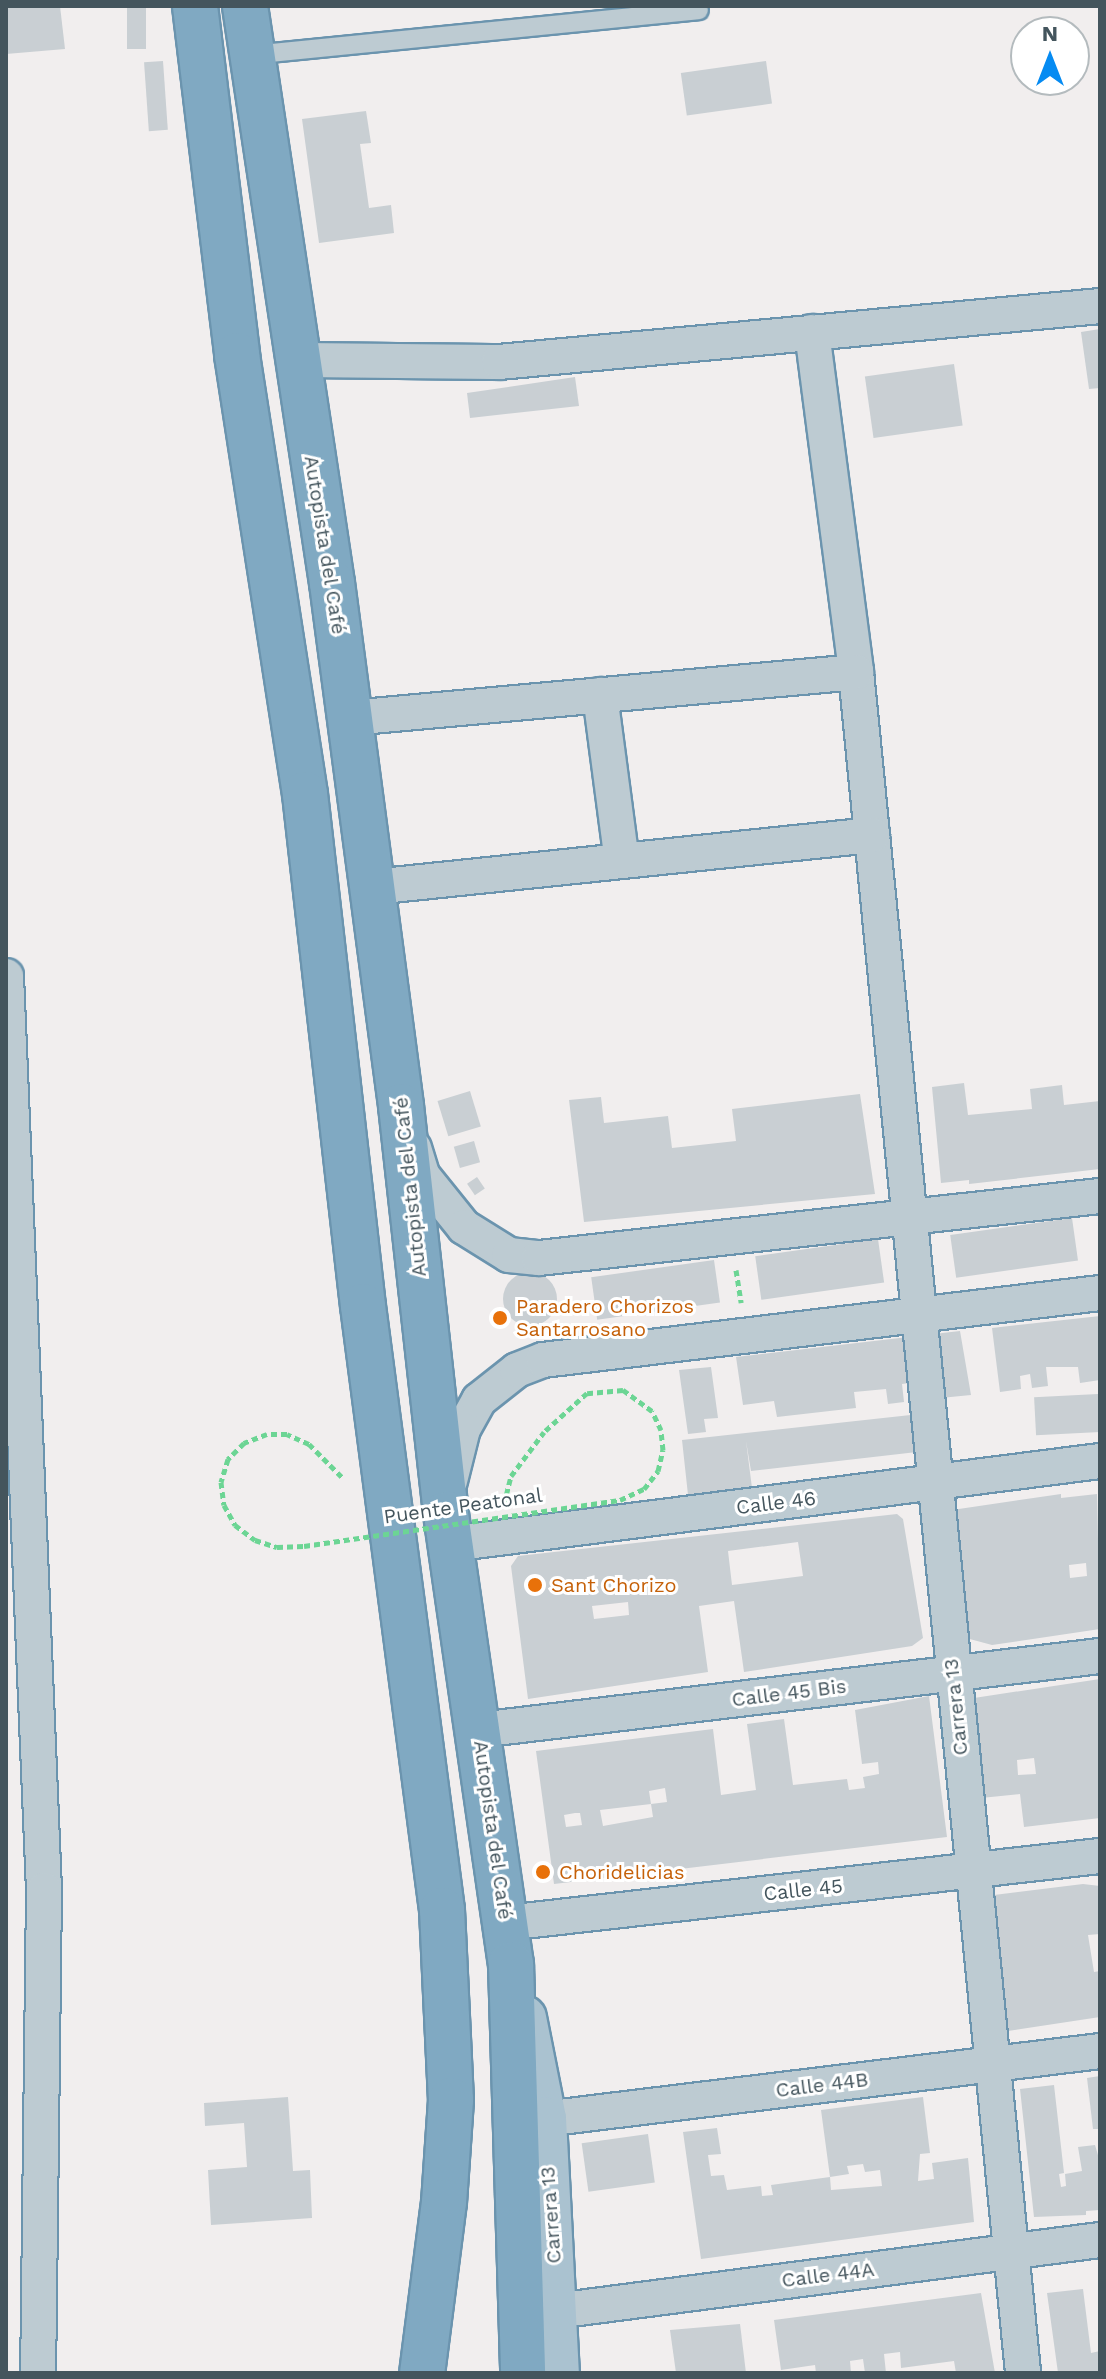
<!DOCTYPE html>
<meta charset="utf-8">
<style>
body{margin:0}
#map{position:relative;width:1106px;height:2379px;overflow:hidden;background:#f1eeee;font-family:"Work Sans",sans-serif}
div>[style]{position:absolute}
.building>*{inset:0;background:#c9cfd3;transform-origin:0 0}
.round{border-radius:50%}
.path>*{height:5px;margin-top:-2.5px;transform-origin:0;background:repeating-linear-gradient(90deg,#6cd594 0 6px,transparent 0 10px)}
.roads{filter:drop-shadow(2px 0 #6b94ae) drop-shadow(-2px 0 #6b94ae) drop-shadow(0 2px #6b94ae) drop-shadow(0 -2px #6b94ae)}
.lane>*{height:18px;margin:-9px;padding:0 9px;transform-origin:9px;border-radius:9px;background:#bdcbd2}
.street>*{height:34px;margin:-17px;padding:0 17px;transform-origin:17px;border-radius:17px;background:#bdcbd2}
.primary>*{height:44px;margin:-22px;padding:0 22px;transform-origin:22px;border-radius:22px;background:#aac2d0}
.highway>*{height:44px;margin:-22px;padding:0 22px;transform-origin:22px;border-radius:22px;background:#80a9c2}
.path-bridge>*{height:5px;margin-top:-2.5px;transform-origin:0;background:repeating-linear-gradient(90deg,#6cd594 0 6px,transparent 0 10px)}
.dots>*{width:22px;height:22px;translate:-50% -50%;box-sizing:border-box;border:4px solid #fff;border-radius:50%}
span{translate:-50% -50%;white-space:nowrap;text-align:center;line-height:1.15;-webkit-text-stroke:6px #fff;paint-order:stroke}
.street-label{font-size:20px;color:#44555d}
.food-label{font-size:20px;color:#c56008}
.left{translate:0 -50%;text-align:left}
.frame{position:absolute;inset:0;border:8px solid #44555d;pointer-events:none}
.north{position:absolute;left:1010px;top:16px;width:80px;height:80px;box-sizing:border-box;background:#fff;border:2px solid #b4bbbe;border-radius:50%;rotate:0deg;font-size:22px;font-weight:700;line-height:32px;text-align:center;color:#44555d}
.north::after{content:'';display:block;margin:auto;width:28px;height:36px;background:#068bf2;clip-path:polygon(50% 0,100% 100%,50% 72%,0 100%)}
</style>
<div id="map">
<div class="building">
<i style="clip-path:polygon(6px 6px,60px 6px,65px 49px,6px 54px)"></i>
<i style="left:127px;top:6px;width:19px;height:43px"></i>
<i style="left:163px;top:61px;width:69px;height:19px;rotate:86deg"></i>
<i style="left:766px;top:61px;width:43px;height:86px;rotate:82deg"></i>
<i style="clip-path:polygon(366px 111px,371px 143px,360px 144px,369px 208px,391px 205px,394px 233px,319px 243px,302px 119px)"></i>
<i style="clip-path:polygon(1100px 329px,1100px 388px,1089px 389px,1081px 332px)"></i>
<i style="left:954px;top:364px;width:62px;height:90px;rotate:82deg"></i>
<i style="clip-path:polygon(575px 377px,579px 406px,470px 418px,467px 393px)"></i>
<i style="clip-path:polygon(964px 1083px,968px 1115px,1032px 1109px,1030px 1089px,1062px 1085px,1064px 1105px,1100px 1101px,1100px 1169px,969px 1184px,969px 1180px,941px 1183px,932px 1087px)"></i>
<i style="left:470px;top:1091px;width:37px;height:34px;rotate:73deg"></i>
<i style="clip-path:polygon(860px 1094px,875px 1194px,584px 1222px,569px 1100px,601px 1097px,604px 1123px,668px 1116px,672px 1148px,736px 1141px,732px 1109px)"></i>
<i style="left:474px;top:1141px;width:22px;height:21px;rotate:74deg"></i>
<i style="left:477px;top:1177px;width:14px;height:12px;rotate:56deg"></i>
<i style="left:1072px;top:1218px;width:43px;height:123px;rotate:82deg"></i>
<i style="left:878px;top:1239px;width:44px;height:124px;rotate:82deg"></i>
<i style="left:714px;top:1260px;width:43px;height:124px;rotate:82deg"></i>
<i class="round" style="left:503px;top:1272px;width:54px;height:54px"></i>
<i style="clip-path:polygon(1100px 1316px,1100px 1380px,1080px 1383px,1078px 1367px,1046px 1367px,1048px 1386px,1032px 1388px,1030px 1374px,1020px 1376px,1021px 1389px,1000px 1392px,992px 1328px)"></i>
<i style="clip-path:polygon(960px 1331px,971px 1395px,920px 1400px,918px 1382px,902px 1384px,904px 1402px,888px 1404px,886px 1389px,854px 1392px,856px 1408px,777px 1417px,774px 1401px,743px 1405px,736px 1357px)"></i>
<i style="clip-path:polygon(711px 1367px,718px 1418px,704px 1419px,706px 1432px,688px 1434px,679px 1370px)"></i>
<i style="left:1098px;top:1394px;width:38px;height:64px;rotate:87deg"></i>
<i style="clip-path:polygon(938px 1412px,943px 1449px,751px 1471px,746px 1441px,752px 1488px,688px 1495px,682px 1440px)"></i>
<i style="clip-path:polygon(evenodd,1061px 1494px,1061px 1498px,1097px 1494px,1100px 1629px,992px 1645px,966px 1638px,963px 1610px,967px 1610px,952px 1510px,1061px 1494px,1086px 1563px,1087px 1576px,1070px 1578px,1069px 1565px,1086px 1563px)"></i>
<i style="clip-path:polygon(evenodd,897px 1514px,903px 1519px,923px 1638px,912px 1646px,744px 1672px,734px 1601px,699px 1606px,708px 1672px,528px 1699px,511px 1566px,518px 1556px,897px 1514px,798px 1542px,803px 1576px,732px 1585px,728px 1551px,798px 1542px,897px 1514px,628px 1602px,629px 1615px,594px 1619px,592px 1606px,628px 1602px)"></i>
<i style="clip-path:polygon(evenodd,1100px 1679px,1100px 1818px,1024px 1827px,1020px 1794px,981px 1798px,974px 1698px,1100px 1679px,1034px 1758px,1036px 1774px,1018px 1775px,1017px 1760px,1034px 1758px)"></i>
<i style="clip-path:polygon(evenodd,929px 1696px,947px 1837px,554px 1884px,536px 1751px,713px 1729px,721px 1795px,756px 1790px,747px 1724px,784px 1719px,793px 1785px,847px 1779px,849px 1790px,865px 1788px,863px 1777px,879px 1774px,878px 1762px,862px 1764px,855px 1710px,929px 1696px,665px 1788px,667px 1802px,651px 1804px,649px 1791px,665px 1788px,929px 1696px,651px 1804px,653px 1817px,603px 1826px,600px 1810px,651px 1804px,929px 1696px,575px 1813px,580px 1813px,582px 1825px,566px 1827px,564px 1815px,575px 1813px)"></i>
<i style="clip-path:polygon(1083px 1884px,1100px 1886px,1100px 1934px,1088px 1935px,1094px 1972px,1100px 1971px,1100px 2017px,1008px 2031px,994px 1895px)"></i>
<i style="clip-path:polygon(1100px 2076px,1100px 2129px,1093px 2129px,1087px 2078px)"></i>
<i style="clip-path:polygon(1054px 2085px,1064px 2173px,1059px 2174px,1061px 2187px,1066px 2186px,1065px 2174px,1082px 2171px,1078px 2147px,1095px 2145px,1100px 2162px,1100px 2210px,1086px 2211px,1086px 2215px,1034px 2217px,1020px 2089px)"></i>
<i style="clip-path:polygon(288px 2097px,293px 2171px,310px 2170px,312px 2218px,211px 2225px,208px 2170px,247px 2167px,244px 2123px,205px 2126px,204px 2103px)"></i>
<i style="clip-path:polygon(923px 2097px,930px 2153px,920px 2154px,918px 2181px,934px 2179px,932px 2163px,968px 2158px,974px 2222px,701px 2259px,683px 2132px,717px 2128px,721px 2154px,708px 2155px,711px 2176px,724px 2175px,727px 2190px,761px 2186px,762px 2196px,773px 2195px,771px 2185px,830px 2177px,831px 2190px,882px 2186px,880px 2170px,865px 2172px,863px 2164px,847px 2166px,849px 2174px,830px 2177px,821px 2110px)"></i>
<i style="left:648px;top:2134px;width:49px;height:67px;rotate:82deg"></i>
<i style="clip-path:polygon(1083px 2289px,1091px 2353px,1100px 2351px,1100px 2373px,1058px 2373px,1047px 2293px)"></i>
<i style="clip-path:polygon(981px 2293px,995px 2373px,956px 2373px,954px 2361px,901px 2368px,900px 2352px,884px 2354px,886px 2373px,865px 2373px,863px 2359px,850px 2361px,851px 2373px,816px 2373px,815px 2365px,781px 2370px,774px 2320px)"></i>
<i style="clip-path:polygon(740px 2324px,746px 2373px,676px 2373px,670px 2330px)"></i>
</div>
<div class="path">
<i style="left:736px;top:1270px;width:33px;rotate:81deg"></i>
<i style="left:309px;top:1444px;width:49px;rotate:45deg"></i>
<i style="left:504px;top:1504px;width:29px;rotate:-76deg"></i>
<i style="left:511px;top:1476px;width:55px;rotate:-53.1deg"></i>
</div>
<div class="roads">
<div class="lane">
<i style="left:251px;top:55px;width:450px;rotate:-5.7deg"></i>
</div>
<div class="street">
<i style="left:812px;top:332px;width:343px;rotate:82.6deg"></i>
<i style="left:856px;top:672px;width:1709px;rotate:84.39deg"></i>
<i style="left:296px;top:360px;width:203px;rotate:0.6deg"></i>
<i style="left:499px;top:362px;width:604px;rotate:-5.32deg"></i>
<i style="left:600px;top:695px;width:167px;rotate:82.5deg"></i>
<i style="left:350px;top:718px;width:508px;rotate:-5.19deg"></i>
<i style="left:373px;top:887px;width:502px;rotate:-5.95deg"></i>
<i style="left:6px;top:976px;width:915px;rotate:87.62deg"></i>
<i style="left:44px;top:1890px;width:483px;rotate:90.7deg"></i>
<i style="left:414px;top:1148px;width:28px;rotate:73deg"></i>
<i style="left:422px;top:1175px;width:67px;rotate:51.1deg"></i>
<i style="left:464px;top:1227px;width:53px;rotate:31.9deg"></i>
<i style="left:509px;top:1255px;width:30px;rotate:6deg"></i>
<i style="left:539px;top:1258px;width:564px;rotate:-6.31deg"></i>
<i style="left:450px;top:1481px;width:54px;rotate:-76deg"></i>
<i style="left:463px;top:1429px;width:33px;rotate:-61deg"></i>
<i style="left:479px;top:1400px;width:48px;rotate:-38.3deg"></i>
<i style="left:517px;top:1370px;width:28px;rotate:-21deg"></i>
<i style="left:543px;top:1360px;width:561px;rotate:-6.86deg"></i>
<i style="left:451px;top:1544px;width:654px;rotate:-7.29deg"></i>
<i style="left:479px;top:1730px;width:625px;rotate:-6.8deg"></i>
<i style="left:506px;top:1923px;width:598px;rotate:-6.44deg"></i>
<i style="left:544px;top:2119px;width:560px;rotate:-6.97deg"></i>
<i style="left:556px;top:2311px;width:549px;rotate:-7.44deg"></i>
</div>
<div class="primary">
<i style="left:524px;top:2018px;width:103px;rotate:78.8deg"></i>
<i style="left:544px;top:2119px;width:254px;rotate:87.1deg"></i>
</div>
<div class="highway">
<i style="left:195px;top:6px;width:352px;rotate:83.1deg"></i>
<i style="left:237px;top:355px;width:444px;rotate:81.2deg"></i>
<i style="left:305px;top:794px;width:515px;rotate:83.54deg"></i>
<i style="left:363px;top:1306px;width:609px;rotate:82.55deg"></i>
<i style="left:442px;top:1910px;width:190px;rotate:87.3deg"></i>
<i style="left:451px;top:2100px;width:102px;rotate:93.9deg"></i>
<i style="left:444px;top:2202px;width:172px;rotate:97.3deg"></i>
<i style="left:245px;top:6px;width:584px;rotate:81.43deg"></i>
<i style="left:332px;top:583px;width:528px;rotate:82.48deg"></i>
<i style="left:401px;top:1106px;width:410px;rotate:83.7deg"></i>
<i style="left:446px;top:1514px;width:455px;rotate:81.8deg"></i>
<i style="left:511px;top:1964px;width:409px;rotate:88.3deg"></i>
</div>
</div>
<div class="path-bridge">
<i style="left:309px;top:1444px;width:24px;rotate:-156deg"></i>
<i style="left:287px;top:1434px;width:20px;rotate:180deg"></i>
<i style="left:267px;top:1434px;width:25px;rotate:159deg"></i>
<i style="left:244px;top:1443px;width:23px;rotate:135deg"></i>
<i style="left:228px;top:1459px;width:24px;rotate:107deg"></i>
<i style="left:221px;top:1482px;width:23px;rotate:83deg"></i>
<i style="left:224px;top:1505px;width:23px;rotate:61deg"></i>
<i style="left:235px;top:1525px;width:25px;rotate:37deg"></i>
<i style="left:255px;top:1540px;width:23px;rotate:18deg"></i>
<i style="left:277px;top:1547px;width:27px;rotate:-2deg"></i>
<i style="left:304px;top:1546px;width:319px;rotate:-8.3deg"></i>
<i style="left:620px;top:1500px;width:26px;rotate:-25deg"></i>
<i style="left:644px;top:1489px;width:23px;rotate:-52deg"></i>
<i style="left:658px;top:1471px;width:22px;rotate:-77deg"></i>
<i style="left:663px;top:1450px;width:20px;rotate:-96deg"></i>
<i style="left:661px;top:1430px;width:21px;rotate:-115deg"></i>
<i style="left:652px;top:1411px;width:36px;rotate:-144deg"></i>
<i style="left:623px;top:1390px;width:36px;rotate:175deg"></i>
<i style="left:587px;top:1393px;width:58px;rotate:137.8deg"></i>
</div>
<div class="dots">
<i style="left:500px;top:1318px;background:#e8710a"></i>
<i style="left:535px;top:1585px;background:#e8710a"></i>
<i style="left:543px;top:1872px;background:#e8710a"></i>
</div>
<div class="street-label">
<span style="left:325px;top:545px;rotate:81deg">Autopista del Café</span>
<span style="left:410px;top:1187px;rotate:-96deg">Autopista del Café</span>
<span style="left:776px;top:1503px;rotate:-7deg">Calle 46</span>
<span style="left:463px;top:1506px;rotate:-8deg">Puente Peatonal</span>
<span style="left:789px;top:1693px;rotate:-7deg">Calle 45 Bis</span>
<span style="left:956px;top:1707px;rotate:-96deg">Carrera 13</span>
<span style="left:493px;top:1830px;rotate:82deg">Autopista del Café</span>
<span style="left:803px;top:1890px;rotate:-6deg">Calle 45</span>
<span style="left:822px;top:2085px;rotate:-7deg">Calle 44B</span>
<span style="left:551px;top:2215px;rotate:-94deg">Carrera 13</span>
<span style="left:828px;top:2275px;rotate:-7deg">Calle 44A</span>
</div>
<div class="food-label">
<span class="left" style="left:516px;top:1318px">Paradero Chorizos<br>Santarrosano</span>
<span class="left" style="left:551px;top:1585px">Sant Chorizo</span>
<span class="left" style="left:559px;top:1872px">Choridelicias</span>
</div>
<div class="frame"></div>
<div class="north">N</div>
</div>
